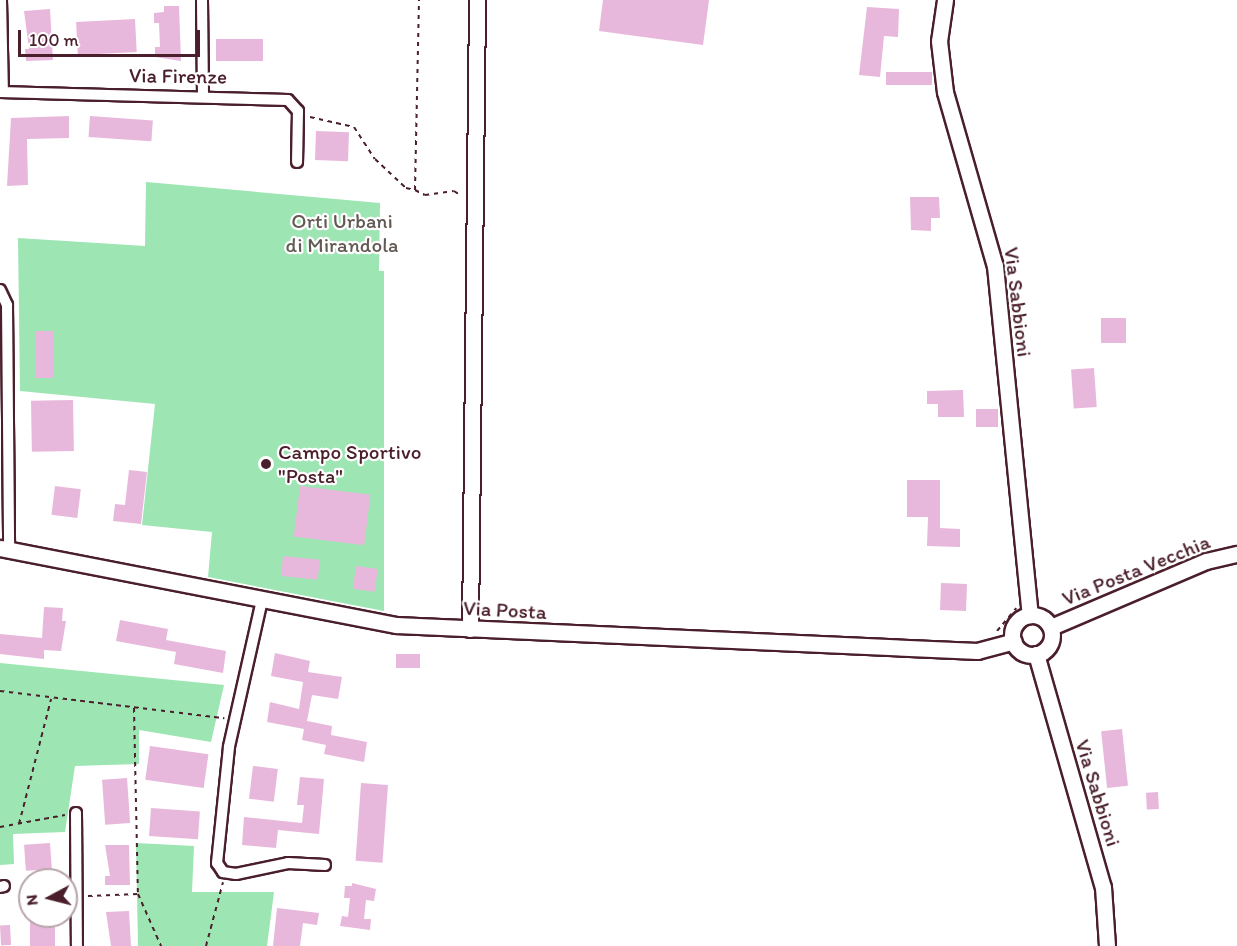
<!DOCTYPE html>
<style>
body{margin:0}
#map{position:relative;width:1237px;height:946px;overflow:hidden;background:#fff;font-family:Itim,sans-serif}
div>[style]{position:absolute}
.green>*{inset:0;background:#9de5b3}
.building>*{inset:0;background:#e7b8db;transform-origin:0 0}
.path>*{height:2px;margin-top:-1px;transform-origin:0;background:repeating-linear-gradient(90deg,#4a1f2b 0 4.5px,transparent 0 9px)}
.roads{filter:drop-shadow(2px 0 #4a1f2b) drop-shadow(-2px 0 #4a1f2b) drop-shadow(0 2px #4a1f2b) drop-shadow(0 -2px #4a1f2b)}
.street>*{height:10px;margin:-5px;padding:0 5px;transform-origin:5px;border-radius:5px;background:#fff}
.secondary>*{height:15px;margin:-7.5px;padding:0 7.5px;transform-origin:7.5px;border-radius:7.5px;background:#fff}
.secondary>.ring{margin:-7.5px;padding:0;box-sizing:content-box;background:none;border:15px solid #fff;border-radius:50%}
.dots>*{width:16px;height:16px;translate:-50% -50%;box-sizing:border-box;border:3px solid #fff;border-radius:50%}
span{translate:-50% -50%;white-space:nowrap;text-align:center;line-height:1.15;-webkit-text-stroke:4.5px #fff;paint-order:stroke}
.street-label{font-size:21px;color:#4a1f2b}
.park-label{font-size:21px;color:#635a54}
.poi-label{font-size:21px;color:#4a1f2b}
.left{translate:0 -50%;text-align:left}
.north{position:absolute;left:18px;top:868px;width:60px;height:60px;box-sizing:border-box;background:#fff;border:2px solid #b7a5aa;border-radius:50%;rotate:263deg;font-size:16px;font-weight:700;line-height:24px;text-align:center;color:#4a1f2b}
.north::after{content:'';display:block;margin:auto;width:21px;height:27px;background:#4a1f2b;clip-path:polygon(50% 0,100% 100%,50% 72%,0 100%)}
.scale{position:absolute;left:18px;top:30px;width:182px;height:27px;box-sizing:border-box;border:3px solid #4a1f2b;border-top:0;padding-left:8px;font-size:18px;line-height:21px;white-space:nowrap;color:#4a1f2b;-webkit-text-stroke:4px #fff;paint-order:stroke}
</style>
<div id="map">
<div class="green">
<i style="clip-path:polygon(146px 182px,380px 203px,379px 271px,384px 271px,384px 611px,208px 577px,212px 532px,142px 525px,155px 404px,20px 391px,18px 238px,145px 246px)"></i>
<i style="clip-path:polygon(0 663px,224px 685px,211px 742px,139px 730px,139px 764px,75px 766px,65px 832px,13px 834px,14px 864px,0 865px)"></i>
<i style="clip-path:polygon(136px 843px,194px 846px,192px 892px,274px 892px,267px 946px,138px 946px)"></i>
</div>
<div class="building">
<i style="clip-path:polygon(603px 0,709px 0,703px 45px,599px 31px)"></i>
<i style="clip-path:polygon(164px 6px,179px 6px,181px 61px,155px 57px,155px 47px,160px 47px,159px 23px,154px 23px,154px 13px,164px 12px)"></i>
<i style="clip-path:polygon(867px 7px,899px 9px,898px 37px,884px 36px,880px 77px,859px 75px)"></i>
<i style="clip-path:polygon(50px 9px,53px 60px,26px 61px,25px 49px,29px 49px,24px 11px)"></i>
<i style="left:135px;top:19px;width:33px;height:59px;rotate:87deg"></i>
<i style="left:263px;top:39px;width:22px;height:47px;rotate:90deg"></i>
<i style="left:932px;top:72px;width:13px;height:46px;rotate:90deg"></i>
<i style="clip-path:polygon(69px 116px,69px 138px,27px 139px,28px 185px,7px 186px,11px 118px)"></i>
<i style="left:90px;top:116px;width:63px;height:21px;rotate:4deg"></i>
<i style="left:316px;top:131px;width:33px;height:29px;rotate:2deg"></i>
<i style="clip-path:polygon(910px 197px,939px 197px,940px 218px,931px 218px,931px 231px,911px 230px)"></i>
<i style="left:1101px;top:318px;width:25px;height:25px"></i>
<i style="left:36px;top:331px;width:18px;height:47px"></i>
<i style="left:1094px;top:368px;width:39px;height:23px;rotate:86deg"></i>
<i style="clip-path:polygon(963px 390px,964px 417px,938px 417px,938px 404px,927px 404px,927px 391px)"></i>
<i style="left:73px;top:400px;width:51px;height:42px;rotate:89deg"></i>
<i style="left:976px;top:409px;width:22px;height:18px"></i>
<i style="clip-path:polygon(129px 470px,147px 472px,141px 524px,113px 521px,115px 504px,125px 505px)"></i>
<i style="clip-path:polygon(907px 480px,940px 480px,940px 528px,960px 529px,960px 547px,927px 546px,928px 517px,907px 517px)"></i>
<i style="left:55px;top:486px;width:26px;height:29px;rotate:7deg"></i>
<i style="left:300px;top:486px;width:71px;height:51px;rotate:7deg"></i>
<i style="left:283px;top:556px;width:37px;height:20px;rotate:6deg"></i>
<i style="left:356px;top:566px;width:22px;height:23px;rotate:8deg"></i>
<i style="left:941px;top:583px;width:26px;height:27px;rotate:2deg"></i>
<i style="clip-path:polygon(44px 607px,63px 608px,62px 621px,66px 621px,61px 651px,44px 650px,44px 659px,0 654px,0 634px,42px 638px)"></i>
<i style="clip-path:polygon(120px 620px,168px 629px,166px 640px,226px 651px,223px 673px,174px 664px,176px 652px,116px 641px)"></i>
<i style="clip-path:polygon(275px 653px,310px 661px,308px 672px,342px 677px,338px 699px,312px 695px,307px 721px,332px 726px,331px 735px,367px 742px,364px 762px,324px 754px,326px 745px,302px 740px,304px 729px,267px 722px,270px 702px,299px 709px,303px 682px,271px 676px)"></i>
<i style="left:396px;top:654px;width:24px;height:14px"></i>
<i style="left:1122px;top:729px;width:57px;height:21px;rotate:84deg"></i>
<i style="left:150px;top:746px;width:59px;height:34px;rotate:8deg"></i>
<i style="left:253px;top:766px;width:25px;height:33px;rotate:7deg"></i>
<i style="clip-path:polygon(300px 777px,324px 779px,319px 834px,278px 830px,276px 848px,242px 845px,244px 817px,302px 823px,304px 805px,297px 805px)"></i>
<i style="left:127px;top:778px;width:45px;height:25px;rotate:86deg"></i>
<i style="left:361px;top:783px;width:27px;height:78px;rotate:4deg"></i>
<i style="left:1158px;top:792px;width:17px;height:12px;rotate:87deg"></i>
<i style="left:151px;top:808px;width:49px;height:28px;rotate:4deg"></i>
<i style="left:50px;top:843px;width:26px;height:26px;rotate:86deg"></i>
<i style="clip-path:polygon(105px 845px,129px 845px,130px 885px,105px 885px,105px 876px,110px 876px)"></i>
<i style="clip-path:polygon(352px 883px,376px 889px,374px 901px,366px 900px,364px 919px,371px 919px,370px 930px,340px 926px,342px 916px,348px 917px,350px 898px,344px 898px,345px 886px,352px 886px)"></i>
<i style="clip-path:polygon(277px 908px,319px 913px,317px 925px,303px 923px,300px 946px,273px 946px)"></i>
<i style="clip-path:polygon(129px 911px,131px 946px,111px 946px,106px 912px)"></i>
<i style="left:30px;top:916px;width:25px;height:30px"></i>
<i style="left:10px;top:925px;width:20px;height:10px;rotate:87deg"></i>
</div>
<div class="path">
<i style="left:310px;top:117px;width:45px;rotate:12.8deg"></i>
<i style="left:354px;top:127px;width:38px;rotate:57deg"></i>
<i style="left:375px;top:159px;width:42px;rotate:43.1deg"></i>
<i style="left:406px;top:188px;width:9px;rotate:13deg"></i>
<i style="left:415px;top:190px;width:190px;rotate:-88.8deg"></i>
<i style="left:415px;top:190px;width:11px;rotate:27deg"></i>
<i style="left:425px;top:195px;width:29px;rotate:-8deg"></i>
<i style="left:454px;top:191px;width:7px;rotate:34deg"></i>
<i style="left:997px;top:631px;width:30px;rotate:-50deg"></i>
<i style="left:0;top:691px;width:226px;rotate:6.9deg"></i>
<i style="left:134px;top:708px;width:186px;rotate:88.8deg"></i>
<i style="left:19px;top:824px;width:129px;rotate:-75.6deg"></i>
<i style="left:0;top:827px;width:66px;rotate:-10.5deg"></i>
<i style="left:88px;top:896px;width:50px;rotate:-2.3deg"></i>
<i style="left:138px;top:894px;width:57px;rotate:66.1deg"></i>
<i style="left:206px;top:946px;width:66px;rotate:-75.1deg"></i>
</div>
<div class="roads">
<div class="street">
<i style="left:1px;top:0;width:92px;rotate:88.8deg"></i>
<i style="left:202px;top:0;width:96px;rotate:89.4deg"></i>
<i style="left:0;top:92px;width:288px;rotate:1.6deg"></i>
<i style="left:288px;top:100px;width:15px;rotate:48deg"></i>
<i style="left:298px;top:111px;width:51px;rotate:91.1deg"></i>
<i style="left:0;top:290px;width:17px;rotate:65deg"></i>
<i style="left:7px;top:305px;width:245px;rotate:89.5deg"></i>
<i style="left:262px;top:600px;width:151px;rotate:102.7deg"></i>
<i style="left:229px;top:747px;width:117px;rotate:95.9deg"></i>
<i style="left:217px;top:863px;width:11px;rotate:56deg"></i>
<i style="left:223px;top:872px;width:13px;rotate:9deg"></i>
<i style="left:236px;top:874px;width:53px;rotate:-11.9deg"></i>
<i style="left:288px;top:863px;width:37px;rotate:3deg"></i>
<i style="left:76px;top:813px;width:133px;rotate:89.6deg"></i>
<i style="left:0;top:887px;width:4px;rotate:-14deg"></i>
</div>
<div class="secondary">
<i style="left:945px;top:0;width:41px;rotate:98.3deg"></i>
<i style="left:939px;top:41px;width:51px;rotate:83.3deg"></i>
<i style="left:945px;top:92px;width:181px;rotate:74deg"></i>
<i style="left:995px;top:266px;width:351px;rotate:84.3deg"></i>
<i style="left:0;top:548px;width:403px;rotate:11deg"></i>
<i style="left:396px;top:625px;width:582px;rotate:2.56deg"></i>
<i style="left:977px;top:651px;width:38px;rotate:-15deg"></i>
<i class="ring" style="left:1012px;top:615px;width:25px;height:25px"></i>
<i style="left:1051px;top:627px;width:168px;rotate:-23.1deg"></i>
<i style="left:1206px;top:561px;width:32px;rotate:-13deg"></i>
<i style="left:470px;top:629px;width:629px;rotate:-89.36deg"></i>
<i style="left:1036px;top:654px;width:242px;rotate:74deg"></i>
<i style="left:1103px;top:887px;width:59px;rotate:86.1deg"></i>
</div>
</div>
<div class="dots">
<i style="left:266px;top:464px;background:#4a1f2b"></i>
</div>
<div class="street-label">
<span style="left:178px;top:76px;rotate:1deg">Via Firenze</span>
<span style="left:1018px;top:302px;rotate:83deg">Via Sabbioni</span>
<span style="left:1136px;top:570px;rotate:-22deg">Via Posta Vecchia</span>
<span style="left:505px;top:610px;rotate:3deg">Via Posta</span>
<span style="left:1098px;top:793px;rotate:73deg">Via Sabbioni</span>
</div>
<div class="park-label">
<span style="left:342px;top:233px">Orti Urbani<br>di Mirandola</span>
</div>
<div class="poi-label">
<span class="left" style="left:278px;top:464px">Campo Sportivo<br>"Posta"</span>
</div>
<div class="north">N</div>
<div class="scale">100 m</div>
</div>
